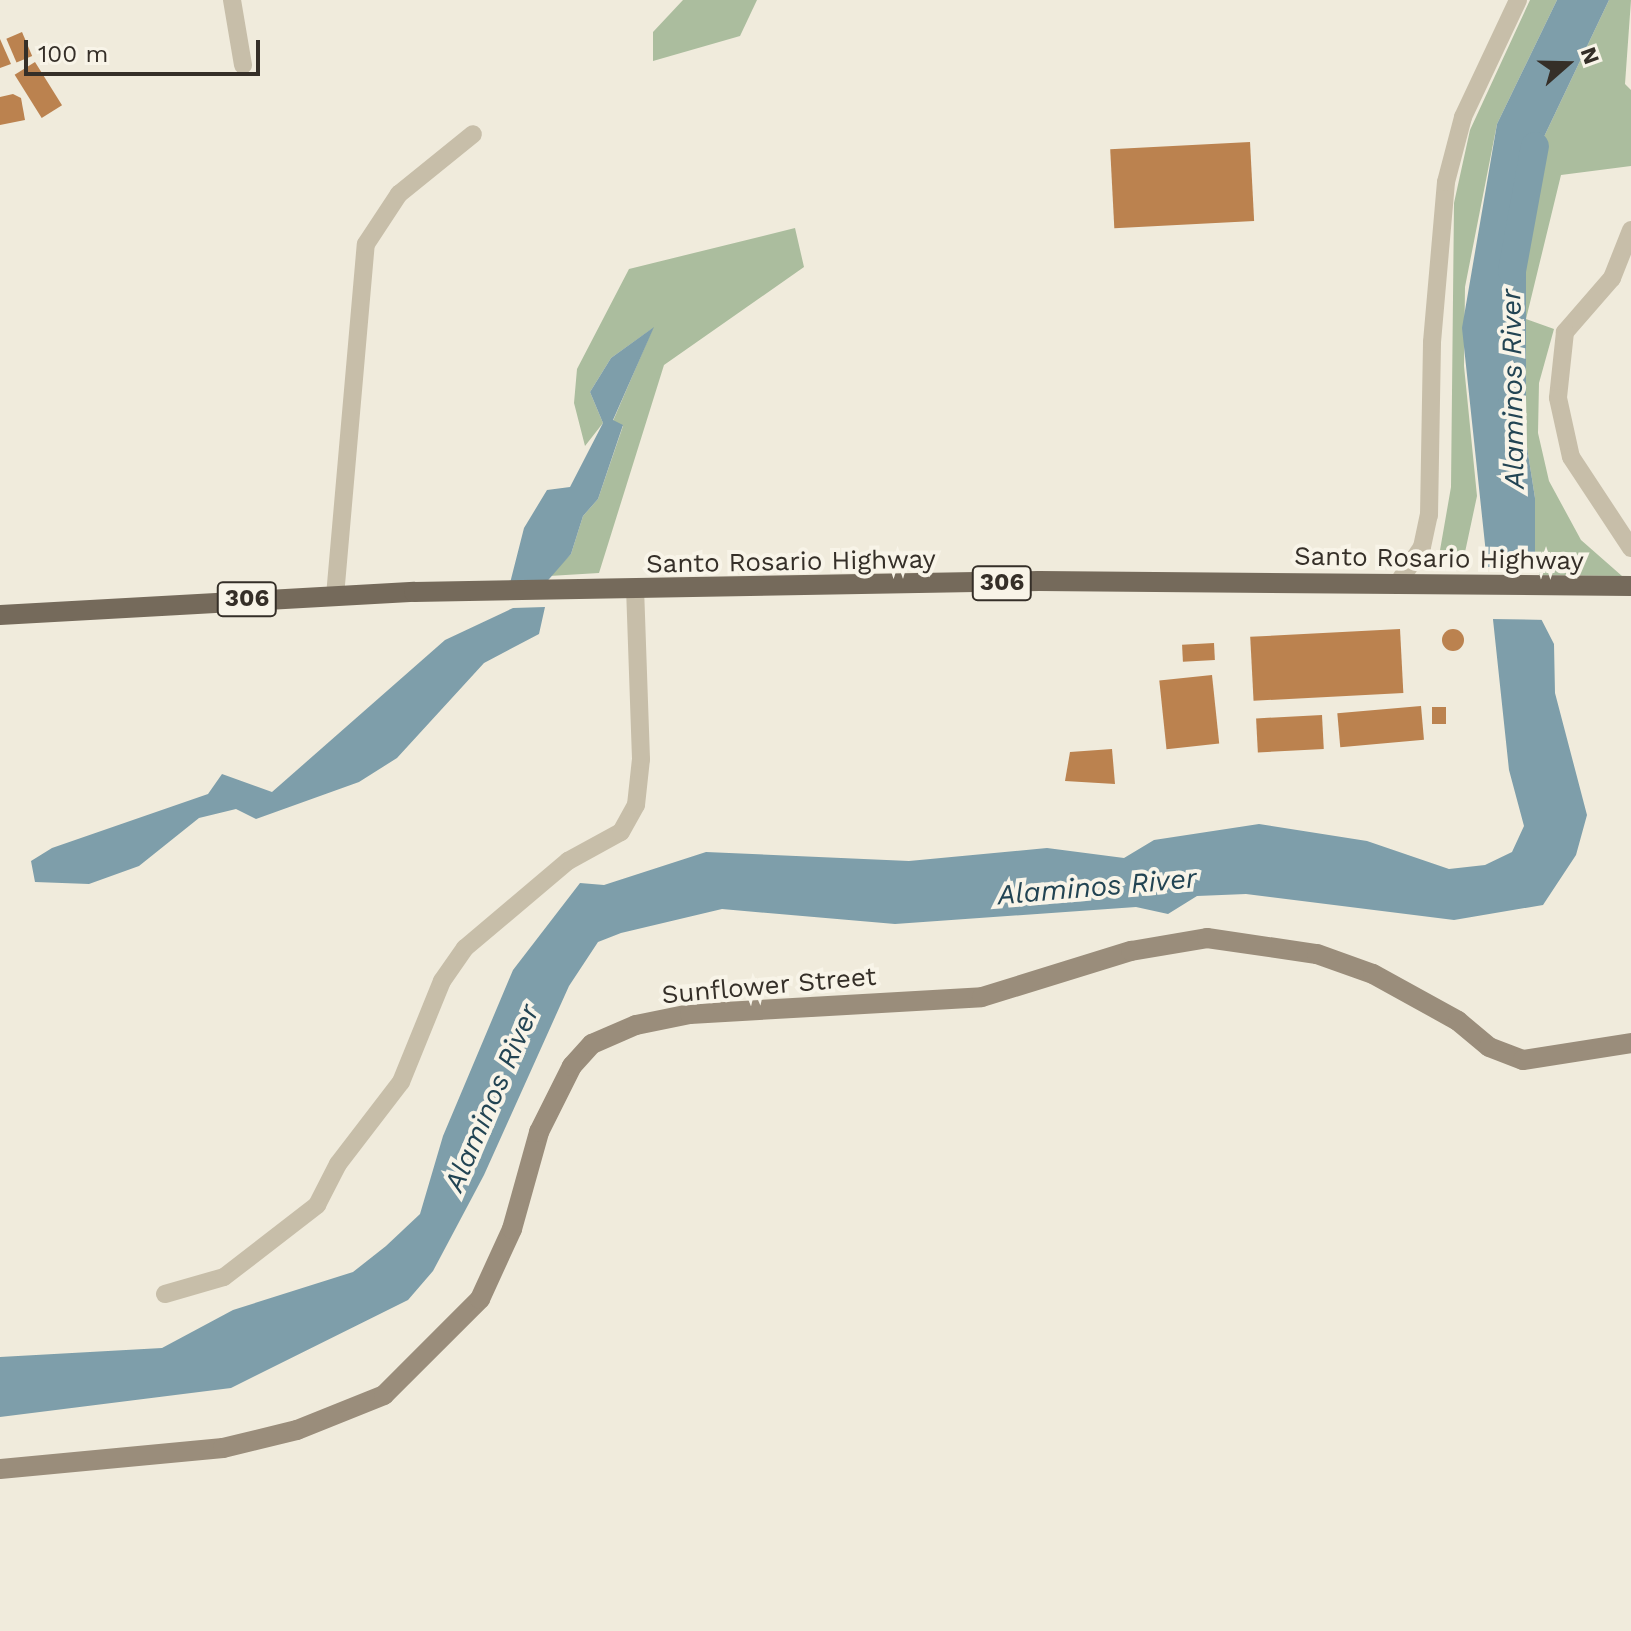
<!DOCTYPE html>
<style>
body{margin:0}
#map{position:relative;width:1631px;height:1631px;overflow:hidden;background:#f0ebdc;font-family:"Work Sans",sans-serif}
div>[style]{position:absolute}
.green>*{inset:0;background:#abbd9e}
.water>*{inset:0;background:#7e9eaa}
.pier>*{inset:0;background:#f0ebdc}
.river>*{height:28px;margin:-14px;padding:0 14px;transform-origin:14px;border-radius:14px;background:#7e9eaa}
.building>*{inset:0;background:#bb824f;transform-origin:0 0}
.round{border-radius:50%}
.street>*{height:18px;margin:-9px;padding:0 9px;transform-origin:9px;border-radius:9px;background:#c7bea9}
.secondary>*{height:20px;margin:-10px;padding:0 10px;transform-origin:10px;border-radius:10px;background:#9a8d7b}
.primary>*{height:20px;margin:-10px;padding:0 10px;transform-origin:10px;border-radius:10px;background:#756a5b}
span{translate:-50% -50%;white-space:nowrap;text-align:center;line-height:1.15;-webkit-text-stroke:8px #f8f4e8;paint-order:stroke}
.shield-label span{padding:2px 6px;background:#f8f4e8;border:2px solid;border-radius:6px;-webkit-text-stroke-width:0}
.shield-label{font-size:24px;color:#352f28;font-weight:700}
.street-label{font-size:26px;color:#352f28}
.water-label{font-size:28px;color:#224453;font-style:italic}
.north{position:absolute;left:1527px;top:24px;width:80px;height:80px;-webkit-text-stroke:6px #f8f4e8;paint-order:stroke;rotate:70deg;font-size:22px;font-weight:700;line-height:32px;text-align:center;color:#352f28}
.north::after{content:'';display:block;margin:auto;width:28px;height:36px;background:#352f28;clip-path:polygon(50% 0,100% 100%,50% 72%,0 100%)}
.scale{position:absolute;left:24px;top:40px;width:236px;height:36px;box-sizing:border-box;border:4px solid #352f28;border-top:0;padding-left:10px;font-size:24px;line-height:28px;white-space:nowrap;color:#352f28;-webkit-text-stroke:6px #f8f4e8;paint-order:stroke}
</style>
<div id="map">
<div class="green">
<i style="clip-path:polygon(683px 0,757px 0,740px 36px,653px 61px,653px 32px)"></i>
<i style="clip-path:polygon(1530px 0,1557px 0,1497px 124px,1465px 287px,1464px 366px,1477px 496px,1464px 557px,1439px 556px,1451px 487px,1454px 203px,1470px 130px)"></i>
<i style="clip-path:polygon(1609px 0,1631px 0,1625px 84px,1631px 90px,1631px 166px,1561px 175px,1526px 319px,1554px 329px,1539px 383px,1538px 433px,1549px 481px,1581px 540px,1622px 576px,1535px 575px,1535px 498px,1505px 308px,1511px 262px,1532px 162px)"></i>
<i style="clip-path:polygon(795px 228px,804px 267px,664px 365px,599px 573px,549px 576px,571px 554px,583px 516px,598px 499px,623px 426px,613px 421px,653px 328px,611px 358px,590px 392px,603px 423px,585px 446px,574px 403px,577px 369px,629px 269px)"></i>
</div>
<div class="water">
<i style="clip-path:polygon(1557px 0,1609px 0,1532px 162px,1505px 308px,1535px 498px,1535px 607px,1554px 644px,1555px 693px,1587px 815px,1576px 855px,1543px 905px,1454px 920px,1246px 894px,1197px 896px,1168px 914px,1136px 907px,895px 924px,722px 909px,621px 933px,598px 942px,569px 986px,484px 1175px,433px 1271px,408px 1300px,231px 1388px,0 1417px,0 1357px,162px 1348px,233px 1310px,353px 1272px,386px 1246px,420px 1214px,443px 1136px,513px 970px,580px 883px,604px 885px,706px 852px,909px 861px,1047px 848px,1124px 858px,1154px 840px,1259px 824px,1367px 841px,1449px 869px,1485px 865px,1512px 852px,1524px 826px,1509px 770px,1462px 328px,1497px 124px)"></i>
<i style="clip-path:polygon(654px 327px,613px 420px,623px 425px,598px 499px,583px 516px,571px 554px,543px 586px,509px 587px,524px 528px,547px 490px,570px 487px,603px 423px,590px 392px,611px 358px)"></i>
<i style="clip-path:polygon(545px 607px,539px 634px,484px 663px,397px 758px,359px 782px,256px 819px,236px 809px,199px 818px,139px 866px,89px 884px,35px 882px,31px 861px,52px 848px,208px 794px,222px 774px,272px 792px,445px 640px,513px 608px)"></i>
</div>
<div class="pier">
<i style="clip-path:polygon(1483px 567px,1539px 567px,1539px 606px,1548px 620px,1491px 619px)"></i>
</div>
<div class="river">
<i style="left:1512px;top:399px;width:128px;rotate:-90deg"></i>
<i style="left:1512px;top:271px;width:127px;rotate:-79.6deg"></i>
</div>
<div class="building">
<i style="left:22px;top:32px;width:26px;height:17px;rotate:67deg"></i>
<i style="clip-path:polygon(0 39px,11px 64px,0 68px)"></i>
<i style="left:35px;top:62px;width:51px;height:24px;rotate:58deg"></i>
<i style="clip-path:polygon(13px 94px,21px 98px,25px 120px,0 125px,0 97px)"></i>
<i style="left:1250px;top:142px;width:79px;height:140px;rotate:87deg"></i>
<i class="round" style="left:1442px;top:629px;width:22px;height:22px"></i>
<i style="left:1400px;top:629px;width:64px;height:150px;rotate:87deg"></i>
<i style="left:1214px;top:643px;width:17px;height:32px;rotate:87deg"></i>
<i style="left:1212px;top:675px;width:69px;height:53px;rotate:84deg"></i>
<i style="left:1421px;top:706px;width:34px;height:84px;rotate:85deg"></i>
<i style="left:1432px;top:707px;width:14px;height:17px"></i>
<i style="left:1322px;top:715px;width:34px;height:66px;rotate:87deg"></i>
<i style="clip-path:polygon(1112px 749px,1115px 784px,1065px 781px,1070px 752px)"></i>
</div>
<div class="street">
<i style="left:232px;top:0;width:66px;rotate:80.4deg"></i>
<i style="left:1631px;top:230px;width:52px;rotate:111.6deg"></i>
<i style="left:1612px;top:278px;width:72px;rotate:131deg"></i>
<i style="left:1565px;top:332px;width:66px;rotate:96.1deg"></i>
<i style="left:1558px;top:398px;width:60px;rotate:77.6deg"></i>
<i style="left:1571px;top:457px;width:109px;rotate:56.6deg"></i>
<i style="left:1398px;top:583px;width:43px;rotate:-56.3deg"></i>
<i style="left:1422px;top:547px;width:33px;rotate:-78deg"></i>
<i style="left:1429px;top:515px;width:173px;rotate:-89deg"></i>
<i style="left:1432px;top:342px;width:161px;rotate:-85deg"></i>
<i style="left:1446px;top:182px;width:67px;rotate:-75.3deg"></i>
<i style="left:1463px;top:117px;width:129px;rotate:-64.8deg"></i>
<i style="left:335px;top:596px;width:353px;rotate:-85deg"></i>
<i style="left:366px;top:244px;width:60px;rotate:-56.6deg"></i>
<i style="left:399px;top:194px;width:95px;rotate:-39deg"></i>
<i style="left:165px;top:1294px;width:61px;rotate:-16.1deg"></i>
<i style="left:224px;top:1277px;width:118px;rotate:-37.7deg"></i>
<i style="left:317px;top:1205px;width:46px;rotate:-62.9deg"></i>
<i style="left:338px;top:1164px;width:103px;rotate:-52.5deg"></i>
<i style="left:401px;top:1082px;width:109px;rotate:-67.9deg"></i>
<i style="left:442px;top:981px;width:40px;rotate:-55.1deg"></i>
<i style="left:465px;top:948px;width:135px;rotate:-40.2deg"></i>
<i style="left:568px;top:861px;width:60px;rotate:-28.7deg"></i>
<i style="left:621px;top:832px;width:31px;rotate:-61deg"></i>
<i style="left:636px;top:805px;width:46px;rotate:-83.8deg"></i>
<i style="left:641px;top:759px;width:168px;rotate:-92deg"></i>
</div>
<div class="secondary">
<i style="left:0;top:1469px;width:224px;rotate:-5.4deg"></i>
<i style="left:223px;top:1448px;width:76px;rotate:-13.7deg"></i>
<i style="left:297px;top:1430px;width:94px;rotate:-21.9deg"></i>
<i style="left:384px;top:1395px;width:136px;rotate:-45deg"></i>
<i style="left:480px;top:1299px;width:77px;rotate:-65.4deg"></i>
<i style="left:512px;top:1229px;width:101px;rotate:-74.4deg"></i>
<i style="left:539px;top:1132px;width:74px;rotate:-63.4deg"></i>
<i style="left:572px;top:1066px;width:30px;rotate:-48deg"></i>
<i style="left:592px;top:1044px;width:48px;rotate:-23.4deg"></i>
<i style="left:636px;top:1025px;width:55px;rotate:-11.5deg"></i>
<i style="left:690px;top:1014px;width:292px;rotate:-3.3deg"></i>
<i style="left:982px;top:997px;width:156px;rotate:-17.2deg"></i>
<i style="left:1131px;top:951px;width:77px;rotate:-9.7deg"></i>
<i style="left:1207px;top:938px;width:111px;rotate:8.3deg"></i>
<i style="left:1317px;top:954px;width:59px;rotate:19.7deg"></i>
<i style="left:1373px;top:974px;width:97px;rotate:28.9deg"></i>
<i style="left:1458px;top:1021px;width:40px;rotate:40deg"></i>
<i style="left:1489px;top:1047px;width:36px;rotate:21deg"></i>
<i style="left:1523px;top:1060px;width:109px;rotate:-8.9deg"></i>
</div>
<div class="primary">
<i style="left:0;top:615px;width:415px;rotate:-3.2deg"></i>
<i style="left:414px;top:592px;width:625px;rotate:-1.01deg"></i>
<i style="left:1039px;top:581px;width:592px;rotate:0.48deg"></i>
</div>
<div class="shield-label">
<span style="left:1002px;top:583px">306</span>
<span style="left:247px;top:599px">306</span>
</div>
<div class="street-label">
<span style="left:1439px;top:559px;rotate:1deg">Santo Rosario Highway</span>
<span style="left:791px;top:562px;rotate:-1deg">Santo Rosario Highway</span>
<span style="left:769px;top:986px;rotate:-5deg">Sunflower Street</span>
</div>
<div class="water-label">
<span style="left:1513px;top:389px;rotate:-91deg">Alaminos River</span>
<span style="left:1097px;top:887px;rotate:-5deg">Alaminos River</span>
<span style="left:492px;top:1098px;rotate:-67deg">Alaminos River</span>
</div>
<div class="north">N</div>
<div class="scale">100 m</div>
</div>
